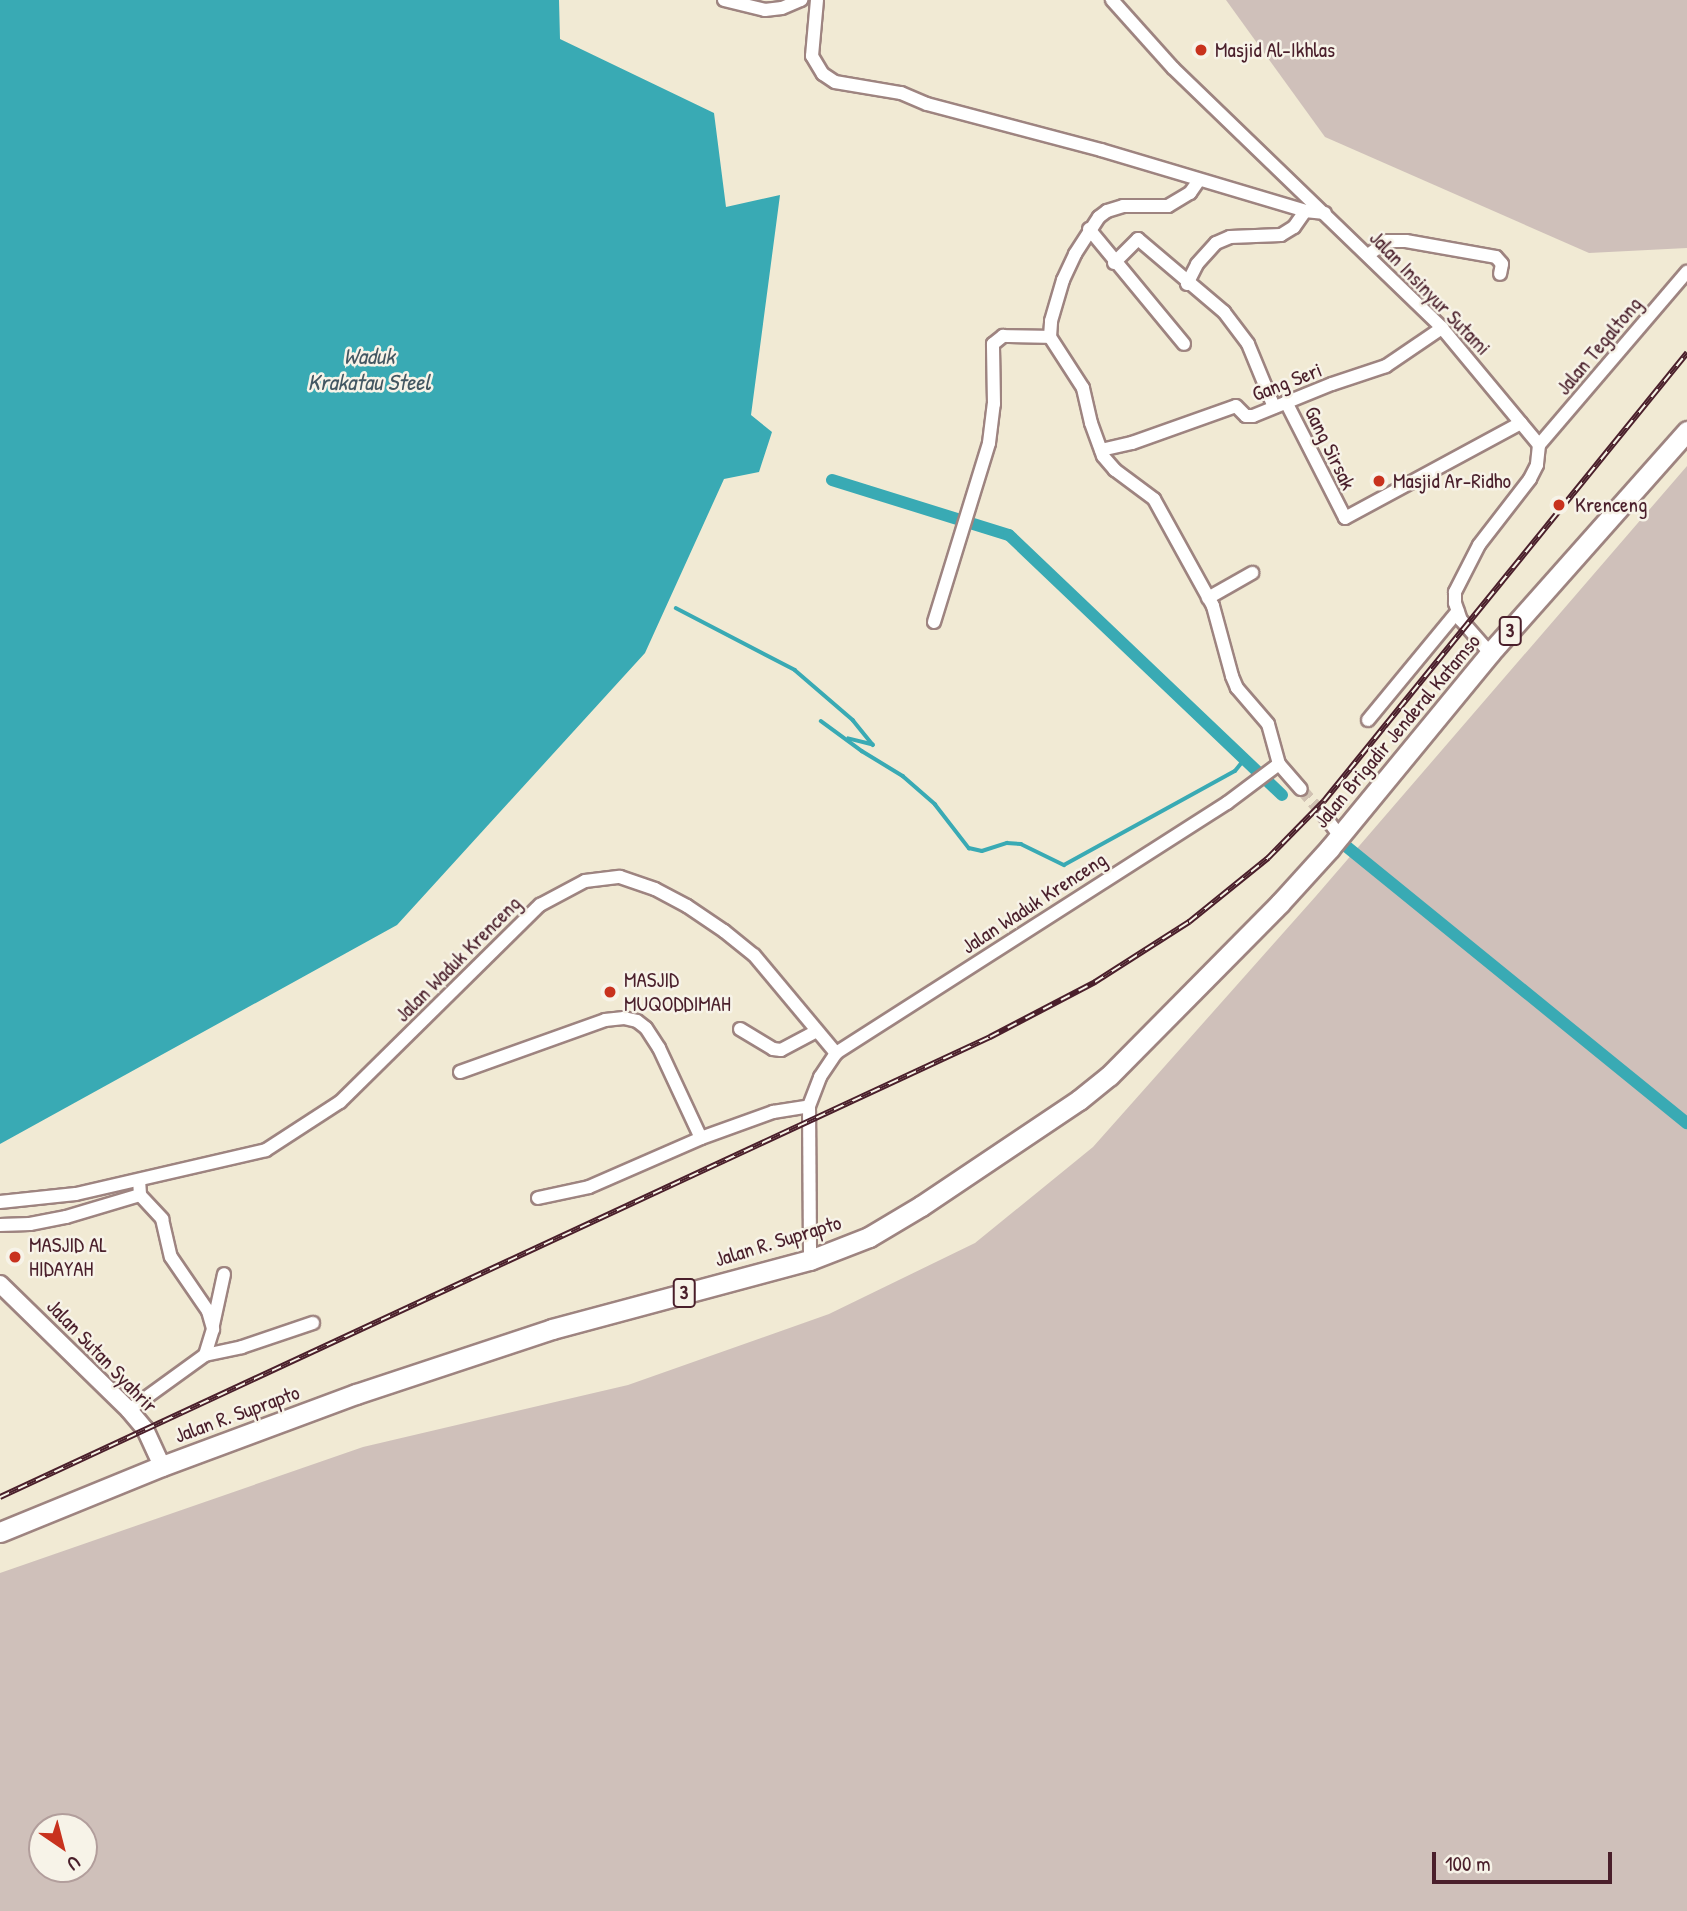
<!DOCTYPE html>
<style>
body{margin:0}
#map{position:relative;width:1687px;height:1911px;overflow:hidden;background:#f1ead4;font-family:"Patrick Hand",sans-serif}
div>[style]{position:absolute}
.industrial>*{inset:0;background:#cfc0ba}
.water>*{inset:0;background:#39aab4}
.stream>*{height:3.5px;margin:-1.75px;padding:0 1.75px;transform-origin:1.75px;border-radius:1.75px;background:#39aab4}
.canal>*{height:12px;margin:-6px;padding:0 6px;transform-origin:6px;border-radius:6px;background:#39aab4}
.minor-tunnel>*{height:12px;margin-top:-6px;transform-origin:0;background:repeating-linear-gradient(90deg,#d0c1b2 0 12px,transparent 0 18px)}
.roads{filter:drop-shadow(2px 0 #9e8480) drop-shadow(-2px 0 #9e8480) drop-shadow(0 2px #9e8480) drop-shadow(0 -2px #9e8480)}
.minor>*{height:12px;margin:-6px;padding:0 6px;transform-origin:6px;border-radius:6px;background:#fff}
.tertiary>*{height:16px;margin:-8px;padding:0 8px;transform-origin:8px;border-radius:8px;background:#fff}
.trunk>*{height:19px;margin:-9.5px;padding:0 9.5px;transform-origin:9.5px;border-radius:9.5px;background:#fff}
.rail>*{height:6px;margin-top:-3px;transform-origin:0;background:repeating-linear-gradient(90deg,#f7f3e8 0 10px,#4a1f2b 0 20px);box-sizing:border-box;border-block:2px solid #4a1f2b}
.dots>*{width:19px;height:19px;translate:-50% -50%;box-sizing:border-box;border:4px solid #f7f3e8;border-radius:50%}
span{translate:-50% -50%;white-space:nowrap;text-align:center;line-height:1.15;-webkit-text-stroke:5px #f7f3e8;paint-order:stroke}
.shield-label span{padding:2px 5px;background:#f7f3e8;border:2px solid;border-radius:5px;-webkit-text-stroke-width:0}
.shield-label{font-size:19px;color:#4a1f2b;font-weight:700}
.poi-label{font-size:21px;color:#4a1f2b}
.left{translate:0 -50%;text-align:left}
.street-label{font-size:21px;color:#4a1f2b}
.water-label{font-size:23px;color:#435762;font-style:italic}
.north{position:absolute;left:28px;top:1813px;width:70px;height:70px;box-sizing:border-box;background:#f7f3e8;border:2px solid #b29e9c;border-radius:50%;rotate:145deg;font-size:19px;font-weight:700;line-height:28px;text-align:center;color:#4a1f2b}
.north::after{content:'';display:block;margin:auto;width:24px;height:32px;background:#c8321e;clip-path:polygon(50% 0,100% 100%,50% 72%,0 100%)}
.scale{position:absolute;left:1432px;top:1852px;width:180px;height:32px;box-sizing:border-box;border:4px solid #4a1f2b;border-top:0;padding-left:9px;font-size:21px;line-height:24px;white-space:nowrap;color:#4a1f2b;-webkit-text-stroke:5px #f7f3e8;paint-order:stroke}
</style>
<div id="map">
<div class="industrial">
<i style="clip-path:polygon(1226px 0,1687px 0,1687px 248px,1589px 253px,1325px 137px)"></i>
<i style="clip-path:polygon(evenodd,1687px 466px,1687px 1911px,0 1911px,0 1573px,363px 1447px,628px 1385px,829px 1314px,975px 1243px,1093px 1147px,1316px 896px,1687px 466px,84px 1827px,84px 1869px,42px 1869px,42px 1827px,84px 1827px)"></i>
</div>
<div class="water">
<i style="clip-path:polygon(0 0,559px 0,560px 39px,714px 113px,726px 207px,780px 195px,751px 415px,772px 432px,759px 472px,724px 479px,645px 653px,397px 925px,0 1144px)"></i>
</div>
<div class="stream">
<i style="left:676px;top:608px;width:134px;rotate:27.5deg"></i>
<i style="left:795px;top:670px;width:77px;rotate:40.8deg"></i>
<i style="left:853px;top:720px;width:32px;rotate:51deg"></i>
<i style="left:873px;top:745px;width:25px;rotate:-166deg"></i>
<i style="left:821px;top:721px;width:51px;rotate:36.2deg"></i>
<i style="left:862px;top:751px;width:48px;rotate:31.4deg"></i>
<i style="left:903px;top:776px;width:43px;rotate:41.2deg"></i>
<i style="left:935px;top:804px;width:56px;rotate:52.3deg"></i>
<i style="left:969px;top:848px;width:13px;rotate:13deg"></i>
<i style="left:982px;top:851px;width:26px;rotate:-18deg"></i>
<i style="left:1007px;top:843px;width:14px;rotate:4deg"></i>
<i style="left:1021px;top:844px;width:48px;rotate:26deg"></i>
<i style="left:1064px;top:865px;width:195px;rotate:-28.8deg"></i>
<i style="left:1235px;top:771px;width:14px;rotate:-51deg"></i>
</div>
<div class="canal">
<i style="left:832px;top:480px;width:185px;rotate:17.3deg"></i>
<i style="left:1009px;top:535px;width:377px;rotate:43.6deg"></i>
<i style="left:1347px;top:847px;width:438px;rotate:39.1deg"></i>
</div>
<div class="minor-tunnel">
<i style="left:1301px;top:789px;width:35px;rotate:49deg"></i>
</div>
<div class="roads">
<div class="minor">
<i style="left:724px;top:0;width:42px;rotate:13.7deg"></i>
<i style="left:765px;top:10px;width:17px;rotate:-7deg"></i>
<i style="left:782px;top:8px;width:21px;rotate:-23deg"></i>
<i style="left:817px;top:0;width:56px;rotate:95.1deg"></i>
<i style="left:812px;top:56px;width:21px;rotate:59deg"></i>
<i style="left:823px;top:74px;width:14px;rotate:34deg"></i>
<i style="left:835px;top:82px;width:67px;rotate:9.5deg"></i>
<i style="left:901px;top:93px;width:28px;rotate:23deg"></i>
<i style="left:927px;top:104px;width:180px;rotate:14.8deg"></i>
<i style="left:1101px;top:150px;width:213px;rotate:16.6deg"></i>
<i style="left:1305px;top:211px;width:20px;rotate:6deg"></i>
<i style="left:1112px;top:0;width:91px;rotate:48.1deg"></i>
<i style="left:1173px;top:68px;width:374px;rotate:44deg"></i>
<i style="left:1442px;top:328px;width:152px;rotate:50.3deg"></i>
<i style="left:1539px;top:445px;width:20px;rotate:96deg"></i>
<i style="left:1537px;top:465px;width:16px;rotate:117deg"></i>
<i style="left:1530px;top:479px;width:83px;rotate:127.7deg"></i>
<i style="left:1479px;top:545px;width:53px;rotate:117.1deg"></i>
<i style="left:1455px;top:592px;width:11px;rotate:90deg"></i>
<i style="left:1455px;top:603px;width:18px;rotate:71deg"></i>
<i style="left:1461px;top:620px;width:44px;rotate:48.7deg"></i>
<i style="left:1089px;top:229px;width:149px;rotate:50.4deg"></i>
<i style="left:1368px;top:255px;width:24px;rotate:-36deg"></i>
<i style="left:1387px;top:241px;width:19px"></i>
<i style="left:1406px;top:241px;width:91px;rotate:10.1deg"></i>
<i style="left:1496px;top:257px;width:9px;rotate:49deg"></i>
<i style="left:1502px;top:264px;width:10px;rotate:101deg"></i>
<i style="left:1114px;top:263px;width:34px;rotate:-45deg"></i>
<i style="left:1138px;top:239px;width:113px;rotate:40.3deg"></i>
<i style="left:1224px;top:312px;width:40px;rotate:53deg"></i>
<i style="left:1248px;top:344px;width:68px;rotate:67.6deg"></i>
<i style="left:1187px;top:284px;width:22px;rotate:-63deg"></i>
<i style="left:1197px;top:264px;width:28px;rotate:-48deg"></i>
<i style="left:1216px;top:243px;width:15px;rotate:-23deg"></i>
<i style="left:1230px;top:237px;width:51px;rotate:-2.2deg"></i>
<i style="left:1281px;top:235px;width:15px;rotate:-32deg"></i>
<i style="left:1294px;top:227px;width:19px;rotate:-55deg"></i>
<i style="left:1286px;top:402px;width:130px;rotate:63deg"></i>
<i style="left:1345px;top:518px;width:200px;rotate:-28.4deg"></i>
<i style="left:1539px;top:445px;width:228px;rotate:-49.5deg"></i>
<i style="left:1101px;top:450px;width:32px;rotate:-13deg"></i>
<i style="left:1132px;top:443px;width:110px;rotate:-19.6deg"></i>
<i style="left:1236px;top:406px;width:14px;rotate:45deg"></i>
<i style="left:1246px;top:416px;width:7px"></i>
<i style="left:1253px;top:416px;width:85px;rotate:-22.1deg"></i>
<i style="left:1332px;top:384px;width:57px;rotate:-18.4deg"></i>
<i style="left:1386px;top:366px;width:68px;rotate:-34.2deg"></i>
<i style="left:1208px;top:598px;width:51px;rotate:-29.6deg"></i>
<i style="left:934px;top:622px;width:187px;rotate:-72.9deg"></i>
<i style="left:989px;top:443px;width:39px;rotate:-83deg"></i>
<i style="left:994px;top:404px;width:60px;rotate:-91deg"></i>
<i style="left:993px;top:344px;width:13px;rotate:-39deg"></i>
<i style="left:1003px;top:336px;width:47px;rotate:1.2deg"></i>
<i style="left:1368px;top:720px;width:141px;rotate:-50.5deg"></i>
<i style="left:1279px;top:764px;width:33px;rotate:49deg"></i>
<i style="left:1324px;top:815px;width:26px;rotate:53deg"></i>
<i style="left:740px;top:1029px;width:39px;rotate:31deg"></i>
<i style="left:773px;top:1049px;width:8px;rotate:7deg"></i>
<i style="left:781px;top:1050px;width:40px;rotate:-28deg"></i>
<i style="left:460px;top:1072px;width:154px;rotate:-19.7deg"></i>
<i style="left:605px;top:1020px;width:19px;rotate:-6deg"></i>
<i style="left:624px;top:1018px;width:13px;rotate:13deg"></i>
<i style="left:637px;top:1021px;width:11px;rotate:38deg"></i>
<i style="left:646px;top:1028px;width:24px;rotate:57deg"></i>
<i style="left:659px;top:1048px;width:99px;rotate:65deg"></i>
<i style="left:701px;top:1138px;width:77px;rotate:-19.9deg"></i>
<i style="left:773px;top:1112px;width:36px;rotate:-9deg"></i>
<i style="left:809px;top:1106px;width:31px;rotate:-69deg"></i>
<i style="left:820px;top:1077px;width:29px;rotate:-56deg"></i>
<i style="left:809px;top:1106px;width:154px;rotate:89.6deg"></i>
<i style="left:139px;top:1180px;width:15px;rotate:86deg"></i>
<i style="left:140px;top:1195px;width:33px;rotate:47deg"></i>
<i style="left:162px;top:1219px;width:39px;rotate:77deg"></i>
<i style="left:171px;top:1257px;width:65px;rotate:55.6deg"></i>
<i style="left:208px;top:1311px;width:19px;rotate:74deg"></i>
<i style="left:213px;top:1329px;width:27px;rotate:107deg"></i>
<i style="left:538px;top:1198px;width:52px;rotate:-12.2deg"></i>
<i style="left:589px;top:1187px;width:122px;rotate:-23.6deg"></i>
<i style="left:0;top:1202px;width:76px;rotate:-6deg"></i>
<i style="left:76px;top:1194px;width:195px;rotate:-13deg"></i>
<i style="left:266px;top:1150px;width:88px;rotate:-33deg"></i>
<i style="left:340px;top:1102px;width:281px;rotate:-44.6deg"></i>
<i style="left:540px;top:905px;width:51px;rotate:-28.1deg"></i>
<i style="left:585px;top:881px;width:35px;rotate:-7deg"></i>
<i style="left:620px;top:877px;width:37px;rotate:19deg"></i>
<i style="left:655px;top:889px;width:36px;rotate:28deg"></i>
<i style="left:687px;top:906px;width:45px;rotate:34deg"></i>
<i style="left:724px;top:931px;width:38px;rotate:39deg"></i>
<i style="left:754px;top:955px;width:128px;rotate:50.1deg"></i>
<i style="left:836px;top:1053px;width:464px;rotate:-32.6deg"></i>
<i style="left:1227px;top:803px;width:65px;rotate:-36.9deg"></i>
<i style="left:1279px;top:764px;width:41px;rotate:-105.4deg"></i>
<i style="left:1268px;top:724px;width:48px;rotate:-130.7deg"></i>
<i style="left:1237px;top:688px;width:13px;rotate:-113deg"></i>
<i style="left:1232px;top:676px;width:73px;rotate:-105.2deg"></i>
<i style="left:1213px;top:606px;width:122px;rotate:-118.9deg"></i>
<i style="left:1154px;top:499px;width:49px;rotate:-143.4deg"></i>
<i style="left:1115px;top:470px;width:18px;rotate:-131deg"></i>
<i style="left:1103px;top:456px;width:35px;rotate:-110deg"></i>
<i style="left:1091px;top:423px;width:36px;rotate:-103deg"></i>
<i style="left:1083px;top:388px;width:61px;rotate:-122.9deg"></i>
<i style="left:1050px;top:337px;width:16px;rotate:-86deg"></i>
<i style="left:1051px;top:321px;width:43px;rotate:-73.7deg"></i>
<i style="left:1063px;top:280px;width:29px;rotate:-65deg"></i>
<i style="left:1075px;top:254px;width:44px;rotate:-57deg"></i>
<i style="left:1099px;top:217px;width:10px;rotate:-37deg"></i>
<i style="left:1107px;top:211px;width:17px;rotate:-17deg"></i>
<i style="left:1123px;top:206px;width:45px"></i>
<i style="left:1168px;top:206px;width:26px;rotate:-31deg"></i>
<i style="left:1190px;top:193px;width:16px;rotate:-55deg"></i>
<i style="left:0;top:1225px;width:30px;rotate:-2deg"></i>
<i style="left:30px;top:1224px;width:37px;rotate:-11deg"></i>
<i style="left:66px;top:1217px;width:77px;rotate:-16.6deg"></i>
<i style="left:213px;top:1325px;width:52px;rotate:-77.8deg"></i>
<i style="left:129px;top:1410px;width:94px;rotate:-35.9deg"></i>
<i style="left:205px;top:1355px;width:38px;rotate:-12deg"></i>
<i style="left:242px;top:1347px;width:75px;rotate:-18.7deg"></i>
</div>
<div class="tertiary">
<i style="left:0;top:1284px;width:180px;rotate:44.3deg"></i>
<i style="left:129px;top:1410px;width:25px;rotate:50deg"></i>
<i style="left:145px;top:1429px;width:41px;rotate:65.3deg"></i>
</div>
<div class="trunk">
<i style="left:0;top:1532px;width:175px;rotate:-22.2deg"></i>
<i style="left:162px;top:1466px;width:207px;rotate:-20.4deg"></i>
<i style="left:356px;top:1394px;width:206px;rotate:-18.3deg"></i>
<i style="left:552px;top:1329px;width:267px;rotate:-15deg"></i>
<i style="left:810px;top:1260px;width:63px;rotate:-21.3deg"></i>
<i style="left:869px;top:1237px;width:61px;rotate:-30.8deg"></i>
<i style="left:921px;top:1206px;width:190px;rotate:-33.9deg"></i>
<i style="left:1079px;top:1100px;width:38px;rotate:-39deg"></i>
<i style="left:1109px;top:1076px;width:243px;rotate:-45.3deg"></i>
<i style="left:1280px;top:903px;width:74px;rotate:-47.7deg"></i>
<i style="left:1330px;top:848px;width:252px;rotate:-50.6deg"></i>
<i style="left:1490px;top:653px;width:297px;rotate:-48.4deg"></i>
</div>
</div>
<div class="rail">
<i style="left:0;top:1497px;width:1092px;rotate:-24.92deg"></i>
<i style="left:990px;top:1037px;width:119px;rotate:-27.6deg"></i>
<i style="left:1095px;top:982px;width:112px;rotate:-32.6deg"></i>
<i style="left:1189px;top:922px;width:102px;rotate:-39deg"></i>
<i style="left:1268px;top:858px;width:80px;rotate:-45.5deg"></i>
<i style="left:1324px;top:801px;width:577px;rotate:-50.98deg"></i>
</div>
<div class="dots">
<i style="left:1201px;top:50px;background:#c8321e"></i>
<i style="left:1379px;top:481px;background:#c8321e"></i>
<i style="left:1559px;top:505px;background:#c8321e"></i>
<i style="left:610px;top:992px;background:#c8321e"></i>
<i style="left:15px;top:1257px;background:#c8321e"></i>
</div>
<div class="shield-label">
<span style="left:1510px;top:631px">3</span>
<span style="left:684px;top:1293px">3</span>
</div>
<div class="poi-label">
<span class="left" style="left:1215px;top:50px">Masjid Al-Ikhlas</span>
<span class="left" style="left:1393px;top:481px">Masjid Ar-Ridho</span>
<span class="left" style="left:1575px;top:505px">Krenceng</span>
<span class="left" style="left:624px;top:992px">MASJID<br>MUQODDIMAH</span>
<span class="left" style="left:29px;top:1257px">MASJID AL<br>HIDAYAH</span>
</div>
<div class="street-label">
<span style="left:1430px;top:293px;rotate:46deg">Jalan Insinyur Sutami</span>
<span style="left:1599px;top:346px;rotate:-50deg">Jalan Tegaltong</span>
<span style="left:1287px;top:382px;rotate:-21deg">Gang Seri</span>
<span style="left:1330px;top:448px;rotate:64deg">Gang Sirsak</span>
<span style="left:1397px;top:731px;rotate:-50deg">Jalan Brigadir Jenderal Katamso</span>
<span style="left:1034px;top:903px;rotate:-33deg">Jalan Waduk Krenceng</span>
<span style="left:458px;top:959px;rotate:-45deg">Jalan Waduk Krenceng</span>
<span style="left:778px;top:1241px;rotate:-17deg">Jalan R. Suprapto</span>
<span style="left:102px;top:1356px;rotate:46deg">Jalan Sutan Syahrir</span>
<span style="left:237px;top:1414px;rotate:-20deg">Jalan R. Suprapto</span>
</div>
<div class="water-label">
<span style="left:369px;top:369px">Waduk<br>Krakatau Steel</span>
</div>
<div class="north">U</div>
<div class="scale">100 m</div>
</div>
